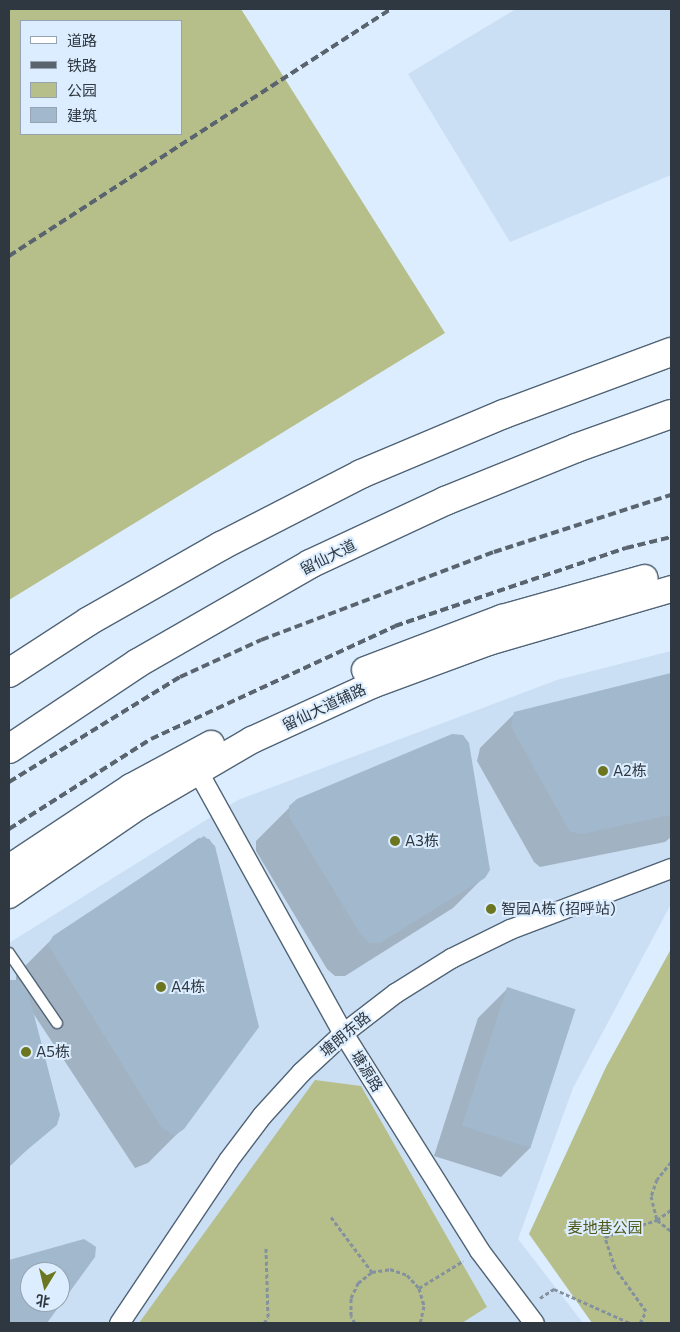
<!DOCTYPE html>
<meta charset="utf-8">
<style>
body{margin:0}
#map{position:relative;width:680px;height:1332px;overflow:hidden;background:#dbedfe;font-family:Commissioner,"Noto Sans SC",sans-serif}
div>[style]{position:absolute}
.built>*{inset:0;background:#cadff4}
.green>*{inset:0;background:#b6bf8a}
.shadow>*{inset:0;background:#0003}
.building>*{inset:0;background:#a2b8cc;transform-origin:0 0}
.path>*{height:3px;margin-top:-1.5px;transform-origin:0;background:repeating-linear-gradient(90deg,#84919e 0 4px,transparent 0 6.5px)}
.roads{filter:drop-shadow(1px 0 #516476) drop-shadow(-1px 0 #516476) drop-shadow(0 1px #516476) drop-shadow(0 -1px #516476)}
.service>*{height:10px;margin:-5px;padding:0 5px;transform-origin:5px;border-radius:5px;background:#fff}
.minor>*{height:19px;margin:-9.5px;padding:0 9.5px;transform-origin:9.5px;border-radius:9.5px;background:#fff}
.secondary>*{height:26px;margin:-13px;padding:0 13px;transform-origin:13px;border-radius:13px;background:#fff}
.primary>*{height:28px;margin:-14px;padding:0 14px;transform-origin:14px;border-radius:14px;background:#fff}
.rail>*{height:4px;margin-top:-2px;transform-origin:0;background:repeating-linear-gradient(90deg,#5a646f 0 8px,transparent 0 12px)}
.dots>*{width:14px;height:14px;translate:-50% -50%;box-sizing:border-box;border:2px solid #dbedfe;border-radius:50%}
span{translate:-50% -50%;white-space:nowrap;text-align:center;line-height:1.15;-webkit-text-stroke:4px #dbedfe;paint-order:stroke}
.street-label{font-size:15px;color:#2f3740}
.poi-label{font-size:15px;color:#2f3740}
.left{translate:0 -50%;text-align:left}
.park-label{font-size:15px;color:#515818}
.frame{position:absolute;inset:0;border:10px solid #2f3740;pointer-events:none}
.legend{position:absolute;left:20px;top:20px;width:162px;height:115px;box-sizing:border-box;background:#dbedfe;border:1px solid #96a4b2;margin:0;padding:6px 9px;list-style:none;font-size:15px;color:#2f3740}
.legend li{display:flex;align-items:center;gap:10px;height:25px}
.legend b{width:25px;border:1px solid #96a4b2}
.north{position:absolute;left:20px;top:1262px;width:50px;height:50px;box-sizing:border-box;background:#dbedfe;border:1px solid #96a4b2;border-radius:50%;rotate:189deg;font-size:14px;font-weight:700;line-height:20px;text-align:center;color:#2f3740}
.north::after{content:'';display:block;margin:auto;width:18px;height:22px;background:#6c7620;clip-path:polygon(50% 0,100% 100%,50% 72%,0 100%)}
</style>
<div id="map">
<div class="built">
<i style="clip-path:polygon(516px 9px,671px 9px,671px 175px,510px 242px,408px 74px)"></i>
<i style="clip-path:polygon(evenodd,671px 651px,671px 904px,573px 1088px,518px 1239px,583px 1323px,9px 1323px,9px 943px,238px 800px,557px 680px,671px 651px,30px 1272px,60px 1272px,60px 1302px,30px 1302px,30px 1272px)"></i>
</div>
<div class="green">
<i style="clip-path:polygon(evenodd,9px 9px,241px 9px,445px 333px,9px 600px,9px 9px,21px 21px,181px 21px,181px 134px,21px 134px,21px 21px)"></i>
<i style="clip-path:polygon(671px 949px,671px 1323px,592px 1323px,529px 1234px,606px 1067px)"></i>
<i style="clip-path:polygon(315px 1080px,361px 1086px,487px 1307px,462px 1323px,139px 1323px)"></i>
</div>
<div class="shadow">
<i style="clip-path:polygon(670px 675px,671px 837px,665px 842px,540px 867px,534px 862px,477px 761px,480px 748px,514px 714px)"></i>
<i style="clip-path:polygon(290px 807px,487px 874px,453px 908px,345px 976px,335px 976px,327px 969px,256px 851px,256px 841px)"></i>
<i style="clip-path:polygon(199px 838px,209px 839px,214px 846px,183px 1128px,148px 1163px,135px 1168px,31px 1010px,58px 1120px,9px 1167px,9px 981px,16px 981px,16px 975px,50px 941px)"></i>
<i style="clip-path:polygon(508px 988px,531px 1147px,501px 1177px,434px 1156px,478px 1018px)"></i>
<i style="clip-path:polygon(84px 1241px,92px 1244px,95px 1252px,60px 1302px,60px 1272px,30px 1272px,30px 1302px,60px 1302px,45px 1323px,9px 1323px,9px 1261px)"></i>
</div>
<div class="building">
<i style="clip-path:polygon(671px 673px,671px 815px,582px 834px,570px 832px,511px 727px,514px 712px)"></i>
<i style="clip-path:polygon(452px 734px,463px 735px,469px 743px,490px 870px,485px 878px,380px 943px,369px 943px,361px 935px,289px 817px,289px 806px,297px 799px)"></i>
<i style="clip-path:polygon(204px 836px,215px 846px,259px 1027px,184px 1129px,174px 1136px,161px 1127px,48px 945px,53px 936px)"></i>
<i style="clip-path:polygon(9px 980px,19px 980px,27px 988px,60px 1115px,57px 1125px,9px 1165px)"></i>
<i style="left:507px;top:987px;width:72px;height:146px;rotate:18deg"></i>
<i style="clip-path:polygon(evenodd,84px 1239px,96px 1247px,95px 1257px,47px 1323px,9px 1323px,9px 1260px,84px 1239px,30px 1272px,60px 1272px,60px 1302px,30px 1302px,30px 1272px)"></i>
</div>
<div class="path">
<i style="left:671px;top:1162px;width:22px;rotate:129deg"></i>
<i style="left:657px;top:1179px;width:18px;rotate:109deg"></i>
<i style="left:651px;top:1196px;width:25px;rotate:76deg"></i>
<i style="left:657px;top:1220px;width:18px;rotate:38deg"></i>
<i style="left:331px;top:1217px;width:69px;rotate:53.3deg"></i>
<i style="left:419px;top:1288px;width:52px;rotate:-31.5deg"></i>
<i style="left:540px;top:1298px;width:17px;rotate:-33deg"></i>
<i style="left:554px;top:1289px;width:83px;rotate:24.1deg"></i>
<i style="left:264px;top:1323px;width:7px;rotate:-56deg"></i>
<i style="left:268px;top:1317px;width:69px;rotate:-91.7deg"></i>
<i style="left:355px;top:1323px;width:8px;rotate:-120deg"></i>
<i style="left:351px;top:1316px;width:18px;rotate:-90deg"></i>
<i style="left:351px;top:1298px;width:17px;rotate:-65deg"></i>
<i style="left:358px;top:1283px;width:18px;rotate:-38deg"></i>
<i style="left:372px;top:1272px;width:18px;rotate:-9deg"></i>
<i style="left:390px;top:1269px;width:18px;rotate:19deg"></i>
<i style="left:407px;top:1275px;width:18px;rotate:47deg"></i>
<i style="left:419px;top:1288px;width:19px;rotate:74deg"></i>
<i style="left:424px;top:1306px;width:17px;rotate:103deg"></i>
<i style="left:640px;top:1323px;width:13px;rotate:-63deg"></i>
<i style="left:646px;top:1311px;width:53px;rotate:-125.8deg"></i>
<i style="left:615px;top:1268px;width:33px;rotate:-108deg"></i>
<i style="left:605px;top:1237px;width:55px;rotate:-18.1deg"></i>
<i style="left:657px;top:1220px;width:17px;rotate:-36deg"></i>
</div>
<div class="roads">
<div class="service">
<i style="left:9px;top:953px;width:85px;rotate:55.6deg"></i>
</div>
<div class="minor">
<i style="left:192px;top:761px;width:311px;rotate:61deg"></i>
<i style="left:343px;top:1033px;width:256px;rotate:57.9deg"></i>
<i style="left:479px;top:1250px;width:91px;rotate:53deg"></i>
<i style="left:119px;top:1323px;width:196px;rotate:-56.2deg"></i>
<i style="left:228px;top:1160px;width:56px;rotate:-52.9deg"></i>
<i style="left:262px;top:1115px;width:58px;rotate:-47.8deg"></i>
<i style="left:301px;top:1072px;width:57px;rotate:-42.9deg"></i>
<i style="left:343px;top:1033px;width:66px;rotate:-37.6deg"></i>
<i style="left:395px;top:993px;width:66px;rotate:-32deg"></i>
<i style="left:451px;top:958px;width:66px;rotate:-26.2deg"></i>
<i style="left:510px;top:929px;width:172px;rotate:-20.8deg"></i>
</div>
<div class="secondary">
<i style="left:365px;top:670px;width:147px;rotate:-20.8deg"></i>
<i style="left:502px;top:618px;width:148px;rotate:-15.7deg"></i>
<i style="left:9px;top:868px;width:146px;rotate:-33.6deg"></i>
<i style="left:131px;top:787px;width:91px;rotate:-28.3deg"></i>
<i style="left:9px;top:895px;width:158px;rotate:-34.4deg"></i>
<i style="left:139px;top:806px;width:131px;rotate:-30.3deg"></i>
<i style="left:252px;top:740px;width:132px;rotate:-24.6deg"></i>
<i style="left:372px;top:685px;width:125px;rotate:-20.2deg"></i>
<i style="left:489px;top:642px;width:190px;rotate:-16.2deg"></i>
</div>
<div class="primary">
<i style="left:9px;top:673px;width:95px;rotate:-33deg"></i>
<i style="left:89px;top:621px;width:152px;rotate:-29.6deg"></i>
<i style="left:221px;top:546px;width:157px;rotate:-27.2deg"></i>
<i style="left:361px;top:474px;width:155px;rotate:-22.8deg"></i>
<i style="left:504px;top:414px;width:178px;rotate:-20.4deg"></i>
<i style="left:9px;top:749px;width:155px;rotate:-33.7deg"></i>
<i style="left:138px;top:663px;width:198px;rotate:-29.9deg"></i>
<i style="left:310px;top:564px;width:149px;rotate:-25deg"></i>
<i style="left:445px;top:501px;width:141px;rotate:-22deg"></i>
<i style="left:576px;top:448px;width:101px;rotate:-19.7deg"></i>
</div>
</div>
<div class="rail">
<i style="left:9px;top:256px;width:455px;rotate:-32.9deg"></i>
<i style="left:9px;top:782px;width:201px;rotate:-31.6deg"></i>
<i style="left:180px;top:677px;width:89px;rotate:-24.6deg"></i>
<i style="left:261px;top:640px;width:249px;rotate:-20.7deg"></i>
<i style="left:494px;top:552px;width:186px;rotate:-17.9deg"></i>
<i style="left:9px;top:829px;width:168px;rotate:-32.4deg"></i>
<i style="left:151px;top:739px;width:269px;rotate:-24.8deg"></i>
<i style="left:395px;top:626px;width:244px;rotate:-18.7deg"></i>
<i style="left:626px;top:548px;width:46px;rotate:-13.7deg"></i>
</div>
<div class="dots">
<i style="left:603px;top:771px;background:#6c7620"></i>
<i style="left:395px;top:841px;background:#6c7620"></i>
<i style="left:491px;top:909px;background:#6c7620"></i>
<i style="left:161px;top:987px;background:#6c7620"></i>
<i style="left:26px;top:1052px;background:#6c7620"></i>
</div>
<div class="street-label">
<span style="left:328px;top:557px;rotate:-26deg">留仙大道</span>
<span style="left:324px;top:707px;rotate:-25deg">留仙大道辅路</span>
<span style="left:345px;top:1034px;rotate:-40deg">塘朗东路</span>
<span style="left:367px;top:1071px;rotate:58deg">塘源路</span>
</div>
<div class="poi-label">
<span class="left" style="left:613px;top:771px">A2栋</span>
<span class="left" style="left:405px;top:841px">A3栋</span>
<span class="left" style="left:501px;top:909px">智园A栋 (招呼站)</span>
<span class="left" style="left:171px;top:987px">A4栋</span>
<span class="left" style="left:36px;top:1052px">A5栋</span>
</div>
<div class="park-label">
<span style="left:605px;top:1228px">麦地巷公园</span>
</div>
<div class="frame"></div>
<ul class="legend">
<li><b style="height:6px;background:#fff"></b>道路</li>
<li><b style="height:6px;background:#5a646f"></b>铁路</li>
<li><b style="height:14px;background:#b6bf8a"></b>公园</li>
<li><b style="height:14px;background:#a2b8cc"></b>建筑</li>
</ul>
<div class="north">北</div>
</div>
